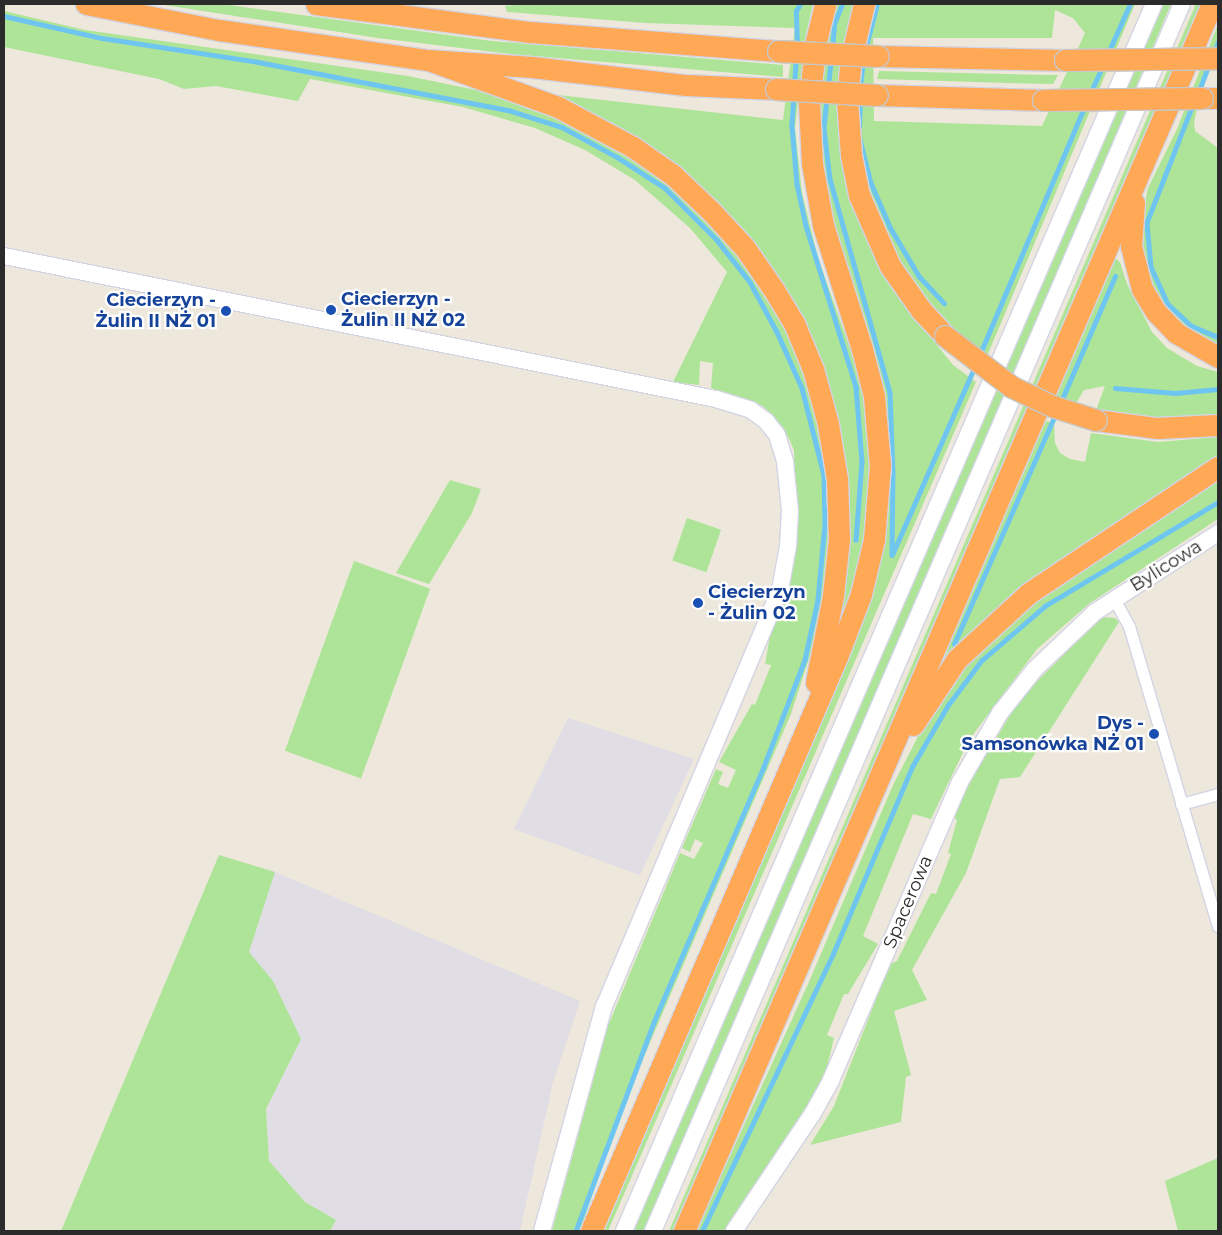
<!DOCTYPE html>
<meta charset="utf-8">
<style>
body{margin:0}
#map{position:relative;width:1222px;height:1235px;overflow:hidden;background:#ede7dc;font-family:Montserrat,sans-serif}
div>[style]{position:absolute}
.industrial>*{inset:0;background:#e0dde5}
.green>*{inset:0;background:#aee498;transform-origin:0 0}
.stream>*{height:4.5px;margin:-2.25px;padding:0 2.25px;transform-origin:2.25px;border-radius:2.25px;background:#6ec6f0}
.roads{filter:drop-shadow(1px 0 #d2d4e4) drop-shadow(-1px 0 #d2d4e4) drop-shadow(0 1px #d2d4e4) drop-shadow(0 -1px #d2d4e4)}
.street>*{height:11px;margin:-5.5px;padding:0 5.5px;transform-origin:5.5px;border-radius:5.5px;background:#fff}
.secondary>*{height:16px;margin:-8px;padding:0 8px;transform-origin:8px;border-radius:8px;background:#fff}
.highway>*{height:21px;margin:-10.5px;padding:0 10.5px;transform-origin:10.5px;border-radius:10.5px;background:#ffa855}
.bridges{filter:drop-shadow(1px 0 #c8c8c8) drop-shadow(-1px 0 #c8c8c8) drop-shadow(0 1px #c8c8c8) drop-shadow(0 -1px #c8c8c8)}
.highway-bridge>*{height:21px;margin:-10.5px;padding:0 10.5px;transform-origin:10.5px;border-radius:10.5px;background:#ffa855}
.dots>*{width:14px;height:14px;translate:-50% -50%;box-sizing:border-box;border:2px solid #fff;border-radius:50%}
span{translate:-50% -50%;white-space:nowrap;text-align:center;line-height:1.15;-webkit-text-stroke:4.5px #fff;paint-order:stroke}
.transit-label{font-size:18px;color:#164399;font-weight:700}
.left{translate:0 -50%;text-align:left}
.right{translate:-100% -50%;text-align:right}
.street-label{font-size:18px;color:#2b2b2b}
.frame{position:absolute;inset:0;border:5px solid #2b2b2b;pointer-events:none}
</style>
<div id="map">
<div class="industrial">
<i style="clip-path:polygon(568px 718px,694px 759px,640px 875px,514px 829px)"></i>
<i style="clip-path:polygon(275px 872px,580px 1001px,553px 1082px,520px 1231px,330px 1231px,336px 1220px,305px 1202px,269px 1161px,266px 1109px,301px 1039px,249px 952px)"></i>
</div>
<div class="green">
<i style="clip-path:polygon(158px 4px,221px 4px,492px 41px,783px 65px,783px 77px,510px 54px,378px 38px)"></i>
<i style="clip-path:polygon(525px 4px,813px 4px,806px 34px,795px 128px,802px 193px,818px 258px,862px 382px,870px 460px,862px 554px,837px 633px,842px 456px,831px 393px,804px 324px,640px 142px,558px 95px,783px 120px,795px 28px,645px 23px,507px 12px,505px 6px)"></i>
<i style="clip-path:polygon(835px 4px,855px 4px,844px 42px,868px 242px,893px 290px,953px 365px,976px 382px,608px 1231px,600px 1231px,876px 569px,887px 510px,890px 471px,888px 417px,880px 375px,823px 190px,818px 122px,820px 77px)"></i>
<i style="clip-path:polygon(evenodd,873px 4px,1135px 4px,985px 361px,970px 350px,910px 282px,881px 227px,863px 176px,858px 121px,864px 36px,873px 4px,1055px 10px,1073px 18px,1085px 33px,1042px 126px,874px 121px,873px 38px,1052px 38px,1055px 10px)"></i>
<i style="clip-path:polygon(1164px 4px,1171px 4px,869px 718px,643px 1231px,634px 1231px)"></i>
<i style="clip-path:polygon(1196px 4px,1206px 4px,677px 1231px,669px 1231px)"></i>
<i style="clip-path:polygon(4px 11px,85px 30px,408px 76px,505px 96px,574px 121px,667px 178px,734px 245px,782px 322px,812px 398px,830px 497px,832px 548px,820px 625px,791px 714px,624px 1103px,580px 1231px,552px 1231px,608px 1026px,680px 853px,694px 859px,703px 843px,695px 839px,690px 852px,682px 848px,716px 769px,723px 772px,718px 784px,728px 788px,736px 770px,719px 762px,752px 704px,755px 705px,771px 665px,765px 664px,770px 636px,796px 550px,794px 450px,784px 428px,763px 406px,711px 388px,713px 363px,700px 361px,699px 385px,673px 382px,727px 272px,690px 228px,635px 180px,585px 150px,535px 128px,463px 107px,310px 79px,298px 101px,216px 86px,184px 89px,159px 79px,4px 47px)"></i>
<i style="clip-path:polygon(1218px 24px,1218px 43px,1203px 81px,1194px 122px,1195px 131px,1218px 148px,1218px 347px,1178px 324px,1157px 301px,1144px 277px,1139px 230px,1148px 188px,1177px 129px)"></i>
<i style="clip-path:polygon(879px 71px,1046px 75px,1058px 75px,1053px 84px,1007px 83px,877px 79px)"></i>
<i style="clip-path:polygon(1115px 258px,1120px 262px,1127px 284px,1152px 332px,1167px 348px,1197px 366px,1218px 372px,1218px 419px,1197px 422px,1095px 413px,1105px 386px,1084px 390px,1075px 405px,1052px 397px)"></i>
<i style="clip-path:polygon(1046px 421px,1054px 423px,1055px 443px,1060px 453px,1070px 459px,1085px 462px,1091px 433px,1158px 442px,1218px 437px,1218px 460px,937px 671px)"></i>
<i style="clip-path:polygon(1218px 479px,1218px 519px,1090px 603px,1037px 649px,969px 740px,931px 819px,913px 814px,863px 936px,878px 944px,848px 994px,844px 994px,827px 1035px,834px 1038px,827px 1067px,816px 1092px,724px 1231px,696px 1231px,808px 984px,893px 785px,941px 692px,969px 659px,1043px 595px)"></i>
<i style="clip-path:polygon(450px 480px,481px 489px,472px 513px,429px 584px,396px 573px)"></i>
<i style="left:687px;top:518px;width:36px;height:45px;rotate:19deg"></i>
<i style="left:354px;top:561px;width:81px;height:202px;rotate:20deg"></i>
<i style="clip-path:polygon(1102px 617px,1115px 618px,1119px 622px,1020px 777px,1000px 779px,966px 873px,912px 970px,927px 1000px,894px 1011px,911px 1075px,906px 1077px,901px 1122px,810px 1145px,834px 1106px,890px 964px,897px 961px,931px 893px,936px 894px,951px 854px,948px 853px,957px 820px,950px 815px,1021px 697px)"></i>
<i style="clip-path:polygon(219px 855px,275px 872px,249px 952px,273px 981px,301px 1039px,266px 1109px,269px 1161px,305px 1202px,336px 1220px,330px 1231px,61px 1231px)"></i>
<i style="clip-path:polygon(1218px 1158px,1218px 1231px,1178px 1231px,1165px 1181px)"></i>
</div>
<div class="stream">
<i style="left:4px;top:16px;width:100px;rotate:12.7deg"></i>
<i style="left:102px;top:38px;width:158px;rotate:8.7deg"></i>
<i style="left:258px;top:62px;width:255px;rotate:10.9deg"></i>
<i style="left:508px;top:110px;width:57px;rotate:17.5deg"></i>
<i style="left:562px;top:127px;width:63px;rotate:28.6deg"></i>
<i style="left:617px;top:157px;width:57px;rotate:32.9deg"></i>
<i style="left:665px;top:188px;width:74px;rotate:45deg"></i>
<i style="left:717px;top:240px;width:53px;rotate:51.8deg"></i>
<i style="left:750px;top:282px;width:57px;rotate:61.6deg"></i>
<i style="left:777px;top:332px;width:61px;rotate:65.9deg"></i>
<i style="left:802px;top:388px;width:90px;rotate:75.8deg"></i>
<i style="left:824px;top:475px;width:49px;rotate:88.8deg"></i>
<i style="left:825px;top:524px;width:76px;rotate:95.3deg"></i>
<i style="left:818px;top:600px;width:61px;rotate:102.2deg"></i>
<i style="left:805px;top:660px;width:115px;rotate:111deg"></i>
<i style="left:764px;top:767px;width:275px;rotate:113.3deg"></i>
<i style="left:655px;top:1020px;width:225px;rotate:110.5deg"></i>
<i style="left:797px;top:45px;width:34px;rotate:-92deg"></i>
<i style="left:796px;top:11px;width:8px;rotate:-60deg"></i>
<i style="left:832px;top:49px;width:25px;rotate:-85deg"></i>
<i style="left:834px;top:24px;width:22px;rotate:-68deg"></i>
<i style="left:865px;top:50px;width:48px;rotate:-75.4deg"></i>
<i style="left:1215px;top:51px;width:9px;rotate:-72deg"></i>
<i style="left:1108px;top:53px;width:54px;rotate:-65.8deg"></i>
<i style="left:794px;top:85px;width:27px;rotate:-86deg"></i>
<i style="left:828px;top:86px;width:27px;rotate:-84deg"></i>
<i style="left:860px;top:87px;width:27px;rotate:-84deg"></i>
<i style="left:1198px;top:93px;width:30px;rotate:-69deg"></i>
<i style="left:1090px;top:94px;width:32px;rotate:-66deg"></i>
<i style="left:794px;top:95px;width:31px;rotate:94deg"></i>
<i style="left:792px;top:126px;width:58px;rotate:85.1deg"></i>
<i style="left:797px;top:184px;width:43px;rotate:77.9deg"></i>
<i style="left:806px;top:226px;width:169px;rotate:72.7deg"></i>
<i style="left:856px;top:387px;width:74px;rotate:85.4deg"></i>
<i style="left:862px;top:461px;width:79px;rotate:94.3deg"></i>
<i style="left:827px;top:99px;width:30px;rotate:96deg"></i>
<i style="left:824px;top:129px;width:50px;rotate:83.2deg"></i>
<i style="left:830px;top:179px;width:221px;rotate:74.3deg"></i>
<i style="left:890px;top:392px;width:81px;rotate:87.9deg"></i>
<i style="left:893px;top:473px;width:82px;rotate:90.7deg"></i>
<i style="left:892px;top:555px;width:206px;rotate:-66.3deg"></i>
<i style="left:1193px;top:105px;width:127px;rotate:111.3deg"></i>
<i style="left:1147px;top:223px;width:44px;rotate:84.8deg"></i>
<i style="left:1151px;top:267px;width:41px;rotate:65.3deg"></i>
<i style="left:1168px;top:304px;width:33px;rotate:43deg"></i>
<i style="left:1192px;top:326px;width:28px;rotate:23deg"></i>
<i style="left:859px;top:127px;width:27px;rotate:-88deg"></i>
<i style="left:859px;top:135px;width:49px;rotate:76deg"></i>
<i style="left:871px;top:183px;width:48px;rotate:66.6deg"></i>
<i style="left:890px;top:227px;width:57px;rotate:59.4deg"></i>
<i style="left:919px;top:276px;width:37px;rotate:47deg"></i>
<i style="left:980px;top:354px;width:269px;rotate:-67.1deg"></i>
<i style="left:1115px;top:388px;width:60px;rotate:4.8deg"></i>
<i style="left:1175px;top:393px;width:43px;rotate:-5.3deg"></i>
<i style="left:1060px;top:404px;width:139px;rotate:-66.7deg"></i>
<i style="left:954px;top:644px;width:253px;rotate:-66.2deg"></i>
<i style="left:702px;top:1231px;width:306px;rotate:-64.7deg"></i>
<i style="left:833px;top:954px;width:203px;rotate:-67.1deg"></i>
<i style="left:912px;top:767px;width:72px;rotate:-59.9deg"></i>
<i style="left:948px;top:705px;width:55px;rotate:-53.1deg"></i>
<i style="left:981px;top:661px;width:84px;rotate:-40.7deg"></i>
<i style="left:1045px;top:606px;width:202px;rotate:-31deg"></i>
</div>
<div class="roads">
<div class="street">
<i style="left:1114px;top:599px;width:31px;rotate:61deg"></i>
<i style="left:1129px;top:626px;width:313px;rotate:73.5deg"></i>
<i style="left:1181px;top:804px;width:38px;rotate:-15deg"></i>
</div>
<div class="secondary">
<i style="left:4px;top:256px;width:726px;rotate:11.36deg"></i>
<i style="left:716px;top:399px;width:37px;rotate:17deg"></i>
<i style="left:751px;top:410px;width:19px;rotate:36deg"></i>
<i style="left:766px;top:421px;width:18px;rotate:52deg"></i>
<i style="left:777px;top:435px;width:28px;rotate:73deg"></i>
<i style="left:785px;top:462px;width:48px;rotate:84.1deg"></i>
<i style="left:790px;top:510px;width:36px;rotate:93deg"></i>
<i style="left:788px;top:546px;width:45px;rotate:100.3deg"></i>
<i style="left:780px;top:590px;width:452px;rotate:112.9deg"></i>
<i style="left:604px;top:1006px;width:233px;rotate:105.4deg"></i>
<i style="left:624px;top:1231px;width:1337px;rotate:-66.64deg"></i>
<i style="left:653px;top:1231px;width:1336px;rotate:-66.68deg"></i>
<i style="left:734px;top:1231px;width:142px;rotate:-56.2deg"></i>
<i style="left:813px;top:1113px;width:38px;rotate:-61deg"></i>
<i style="left:831px;top:1080px;width:325px;rotate:-66.6deg"></i>
<i style="left:960px;top:782px;width:80px;rotate:-59.9deg"></i>
<i style="left:1000px;top:713px;width:56px;rotate:-51.5deg"></i>
<i style="left:1035px;top:669px;width:83px;rotate:-43.5deg"></i>
<i style="left:1095px;top:612px;width:146px;rotate:-32.7deg"></i>
</div>
<div class="highway">
<i style="left:86px;top:4px;width:136px;rotate:11.1deg"></i>
<i style="left:219px;top:30px;width:211px;rotate:8.2deg"></i>
<i style="left:428px;top:60px;width:104px;rotate:3.9deg"></i>
<i style="left:532px;top:67px;width:155px;rotate:6.7deg"></i>
<i style="left:686px;top:85px;width:90px;rotate:2.5deg"></i>
<i style="left:316px;top:4px;width:216px;rotate:7.5deg"></i>
<i style="left:530px;top:32px;width:249px;rotate:4.4deg"></i>
<i style="left:864px;top:4px;width:56px;rotate:103.5deg"></i>
<i style="left:851px;top:58px;width:42px;rotate:95.4deg"></i>
<i style="left:847px;top:100px;width:55px;rotate:85.8deg"></i>
<i style="left:851px;top:155px;width:41px;rotate:78.7deg"></i>
<i style="left:859px;top:195px;width:77px;rotate:66.4deg"></i>
<i style="left:890px;top:266px;width:54px;rotate:54.8deg"></i>
<i style="left:921px;top:310px;width:35px;rotate:47deg"></i>
<i style="left:878px;top:56px;width:187px;rotate:1.2deg"></i>
<i style="left:428px;top:60px;width:138px;rotate:19.9deg"></i>
<i style="left:558px;top:107px;width:85px;rotate:28.1deg"></i>
<i style="left:633px;top:147px;width:49px;rotate:35deg"></i>
<i style="left:673px;top:175px;width:52px;rotate:43.5deg"></i>
<i style="left:711px;top:211px;width:50px;rotate:47.4deg"></i>
<i style="left:745px;top:248px;width:51px;rotate:55.4deg"></i>
<i style="left:774px;top:290px;width:39px;rotate:59deg"></i>
<i style="left:794px;top:323px;width:50px;rotate:67.6deg"></i>
<i style="left:813px;top:369px;width:57px;rotate:74.7deg"></i>
<i style="left:828px;top:424px;width:56px;rotate:80.7deg"></i>
<i style="left:837px;top:479px;width:60px;rotate:88.1deg"></i>
<i style="left:839px;top:539px;width:57px;rotate:96deg"></i>
<i style="left:833px;top:596px;width:88px;rotate:101.2deg"></i>
<i style="left:877px;top:95px;width:166px;rotate:1.7deg"></i>
<i style="left:1202px;top:98px;width:16px"></i>
<i style="left:1134px;top:203px;width:43px;rotate:94deg"></i>
<i style="left:1131px;top:246px;width:44px;rotate:75.7deg"></i>
<i style="left:1142px;top:289px;width:27px;rotate:59deg"></i>
<i style="left:1156px;top:312px;width:29px;rotate:46deg"></i>
<i style="left:1176px;top:333px;width:48px;rotate:29.7deg"></i>
<i style="left:1096px;top:420px;width:62px;rotate:7.5deg"></i>
<i style="left:1157px;top:428px;width:61px;rotate:-2.8deg"></i>
<i style="left:913px;top:725px;width:79px;rotate:-56.3deg"></i>
<i style="left:957px;top:659px;width:98px;rotate:-42.5deg"></i>
<i style="left:1029px;top:593px;width:227px;rotate:-33.7deg"></i>
<i style="left:591px;top:1231px;width:624px;rotate:-66.8deg"></i>
<i style="left:837px;top:657px;width:67px;rotate:-69.1deg"></i>
<i style="left:861px;top:594px;width:56px;rotate:-76.5deg"></i>
<i style="left:874px;top:540px;width:75px;rotate:-85.4deg"></i>
<i style="left:880px;top:465px;width:69px;rotate:-95deg"></i>
<i style="left:874px;top:396px;width:49px;rotate:-104.3deg"></i>
<i style="left:862px;top:349px;width:130px;rotate:-107.5deg"></i>
<i style="left:823px;top:225px;width:62px;rotate:-100.2deg"></i>
<i style="left:812px;top:164px;width:62px;rotate:-92.8deg"></i>
<i style="left:809px;top:102px;width:61px;rotate:-83.5deg"></i>
<i style="left:816px;top:41px;width:38px;rotate:-76deg"></i>
<i style="left:684px;top:1231px;width:1336px;rotate:-66.72deg"></i>
</div>
</div>
<div class="bridges">
<div class="highway-bridge">
<i style="left:778px;top:51px;width:100px;rotate:2.9deg"></i>
<i style="left:1065px;top:60px;width:153px;rotate:-0.7deg"></i>
<i style="left:776px;top:89px;width:101px;rotate:3.4deg"></i>
<i style="left:1043px;top:100px;width:159px;rotate:-0.7deg"></i>
<i style="left:945px;top:336px;width:84px;rotate:37.3deg"></i>
<i style="left:1012px;top:387px;width:44px;rotate:25.4deg"></i>
<i style="left:1052px;top:406px;width:46px;rotate:17.7deg"></i>
</div>
</div>
<div class="dots">
<i style="left:331px;top:310px;background:#1a4fb4"></i>
<i style="left:226px;top:311px;background:#1a4fb4"></i>
<i style="left:698px;top:603px;background:#1a4fb4"></i>
<i style="left:1154px;top:734px;background:#1a4fb4"></i>
</div>
<div class="transit-label">
<span class="left" style="left:341px;top:310px">Ciecierzyn -<br>Żulin II NŻ 02</span>
<span class="right" style="left:216px;top:311px">Ciecierzyn -<br>Żulin II NŻ 01</span>
<span class="left" style="left:708px;top:603px">Ciecierzyn<br>- Żulin 02</span>
<span class="right" style="left:1144px;top:734px">Dys -<br>Samsonówka NŻ 01</span>
</div>
<div class="street-label">
<span style="left:1166px;top:566px;rotate:-32deg">Bylicowa</span>
<span style="left:908px;top:902px;rotate:-67deg">Spacerowa</span>
</div>
<div class="frame"></div>
</div>
